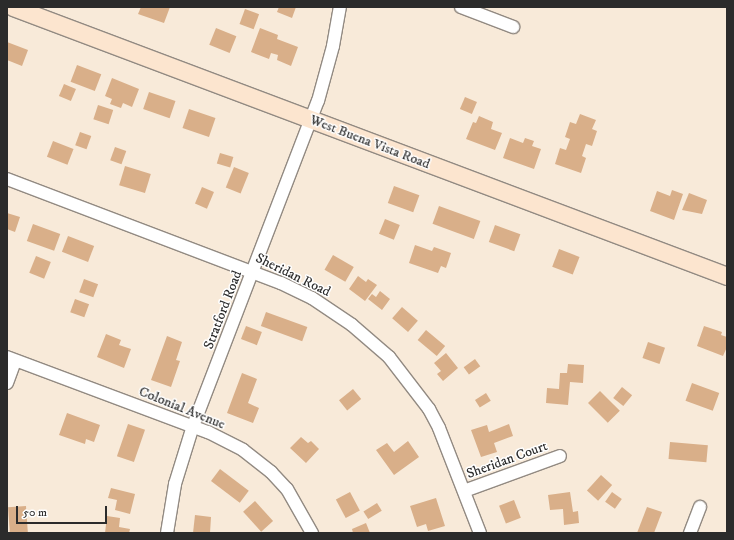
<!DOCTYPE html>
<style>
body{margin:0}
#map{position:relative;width:734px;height:540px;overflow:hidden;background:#f8ead9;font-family:"IM FELL DW Pica",serif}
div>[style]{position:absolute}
.building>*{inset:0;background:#d9af89;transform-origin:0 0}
.roads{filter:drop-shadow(1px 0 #928a82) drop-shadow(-1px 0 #928a82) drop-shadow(0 1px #928a82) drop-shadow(0 -1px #928a82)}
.street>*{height:12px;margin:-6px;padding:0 6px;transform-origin:6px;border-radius:6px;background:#fff}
.secondary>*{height:17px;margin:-8.5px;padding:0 8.5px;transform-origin:8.5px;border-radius:8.5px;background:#fce5cf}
span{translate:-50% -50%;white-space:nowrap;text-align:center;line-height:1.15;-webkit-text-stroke:3px #fff;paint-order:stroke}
.street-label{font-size:14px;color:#2b2b2b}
.frame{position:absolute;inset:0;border:8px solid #2b2b2b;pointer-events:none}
.scale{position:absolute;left:16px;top:506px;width:91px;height:18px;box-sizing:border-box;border:2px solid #2b2b2b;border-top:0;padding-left:5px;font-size:12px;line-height:14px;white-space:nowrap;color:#2b2b2b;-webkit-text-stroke:3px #fff;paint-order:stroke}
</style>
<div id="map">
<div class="building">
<i style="clip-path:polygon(141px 7px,170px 7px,164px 23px,138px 14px)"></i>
<i style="clip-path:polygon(279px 7px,296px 7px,292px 18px,277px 12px)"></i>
<i style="left:245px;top:9px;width:15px;height:16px;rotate:20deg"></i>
<i style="left:216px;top:28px;width:22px;height:18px;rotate:22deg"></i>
<i style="clip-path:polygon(260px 28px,278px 35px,277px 39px,298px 47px,291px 66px,277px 60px,278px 55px,271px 53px,269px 59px,251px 52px)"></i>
<i style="clip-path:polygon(7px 42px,28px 50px,22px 66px,7px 60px)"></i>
<i style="left:77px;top:65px;width:26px;height:18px;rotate:21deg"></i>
<i style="clip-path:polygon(112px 78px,139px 89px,132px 107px,123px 103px,121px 108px,110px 104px,112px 99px,105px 96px)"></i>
<i style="left:64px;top:84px;width:13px;height:13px;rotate:23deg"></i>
<i style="left:149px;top:92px;width:28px;height:18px;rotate:19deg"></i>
<i style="left:465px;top:97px;width:13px;height:13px;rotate:23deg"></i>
<i style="left:98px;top:105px;width:16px;height:15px;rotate:18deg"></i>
<i style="left:189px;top:109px;width:28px;height:20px;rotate:19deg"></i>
<i style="clip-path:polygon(580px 114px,596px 120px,592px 129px,597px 131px,592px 146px,586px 144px,582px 156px,586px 158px,581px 173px,555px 164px,560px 148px,566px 150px,570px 139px,565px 137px,570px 122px,576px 124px)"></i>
<i style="clip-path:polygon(479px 116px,493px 122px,491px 129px,502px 133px,495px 150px,466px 139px,473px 122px,476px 123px)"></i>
<i style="left:80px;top:132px;width:12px;height:14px;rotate:20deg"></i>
<i style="clip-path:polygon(510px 138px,523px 143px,525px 138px,534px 141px,532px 146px,541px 149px,534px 169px,503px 158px)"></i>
<i style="left:53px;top:141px;width:22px;height:17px;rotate:21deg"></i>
<i style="left:115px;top:147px;width:12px;height:14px;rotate:20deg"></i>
<i style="left:220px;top:153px;width:14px;height:11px;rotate:17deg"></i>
<i style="left:125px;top:166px;width:27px;height:20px;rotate:17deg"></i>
<i style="left:234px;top:167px;width:16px;height:22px;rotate:22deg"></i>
<i style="left:394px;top:186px;width:27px;height:18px;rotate:20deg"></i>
<i style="left:202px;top:187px;width:13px;height:18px;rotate:23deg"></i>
<i style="clip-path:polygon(672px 190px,683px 194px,674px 220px,650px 211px,657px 191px,670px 196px)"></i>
<i style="clip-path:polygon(689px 193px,707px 200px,702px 214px,682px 210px)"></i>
<i style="left:439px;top:206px;width:44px;height:19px;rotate:20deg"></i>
<i style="clip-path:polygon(7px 213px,20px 217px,15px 232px,7px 229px)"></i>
<i style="left:385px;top:219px;width:16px;height:16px;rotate:22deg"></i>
<i style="left:33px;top:224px;width:29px;height:18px;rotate:20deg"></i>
<i style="left:495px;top:225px;width:27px;height:18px;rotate:20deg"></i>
<i style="left:68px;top:236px;width:28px;height:17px;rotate:21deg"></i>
<i style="clip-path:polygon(415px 245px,432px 251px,434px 247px,451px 253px,446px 268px,441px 266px,438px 273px,409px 263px)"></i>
<i style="left:559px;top:249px;width:22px;height:19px;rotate:21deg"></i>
<i style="left:333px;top:255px;width:24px;height:17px;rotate:30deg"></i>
<i style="left:36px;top:256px;width:16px;height:18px;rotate:22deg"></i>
<i style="clip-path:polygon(358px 276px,366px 282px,368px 279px,377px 285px,365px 301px,349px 289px)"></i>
<i style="left:84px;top:279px;width:15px;height:14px;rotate:20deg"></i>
<i style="clip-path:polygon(380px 291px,390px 299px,382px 310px,368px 299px,372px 294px,376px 297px)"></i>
<i style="left:75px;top:299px;width:15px;height:14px;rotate:20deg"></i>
<i style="left:402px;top:307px;width:21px;height:15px;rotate:41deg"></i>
<i style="left:266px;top:312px;width:44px;height:15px;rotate:20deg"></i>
<i style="left:246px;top:326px;width:17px;height:14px;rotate:21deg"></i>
<i style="clip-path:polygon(704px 326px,722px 332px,721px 335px,727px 337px,727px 347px,723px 356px,697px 346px)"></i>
<i style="left:426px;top:330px;width:25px;height:13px;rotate:40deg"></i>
<i style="clip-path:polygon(106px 334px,121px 340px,119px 345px,131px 349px,124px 368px,97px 357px)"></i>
<i style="clip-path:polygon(167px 336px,182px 342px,176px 360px,180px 361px,171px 387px,151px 380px)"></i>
<i style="left:648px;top:342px;width:18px;height:17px;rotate:19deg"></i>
<i style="clip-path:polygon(446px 353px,458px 368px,443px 381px,437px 374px,441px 371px,434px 363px)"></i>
<i style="left:475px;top:359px;width:9px;height:14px;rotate:54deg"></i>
<i style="clip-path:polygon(568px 364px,584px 365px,583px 383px,570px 382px,568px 405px,546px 403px,547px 388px,559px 389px,560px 373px,567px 373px)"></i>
<i style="clip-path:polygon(242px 373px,257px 379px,248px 403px,259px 408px,253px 423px,227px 413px)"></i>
<i style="left:692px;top:383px;width:29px;height:19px;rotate:20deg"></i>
<i style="left:622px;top:387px;width:13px;height:14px;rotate:39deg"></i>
<i style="left:353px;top:389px;width:13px;height:18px;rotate:51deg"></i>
<i style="left:600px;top:391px;width:28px;height:17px;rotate:45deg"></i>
<i style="left:486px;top:393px;width:9px;height:13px;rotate:58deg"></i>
<i style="clip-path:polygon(67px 413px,100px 425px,94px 442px,86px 439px,85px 444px,59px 435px)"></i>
<i style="left:128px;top:424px;width:18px;height:34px;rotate:19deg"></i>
<i style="clip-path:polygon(509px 424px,513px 436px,494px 443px,497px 452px,481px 457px,471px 430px,487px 425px,489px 432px)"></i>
<i style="clip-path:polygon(301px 437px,308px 443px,311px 441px,319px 449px,306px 463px,290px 448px)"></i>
<i style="clip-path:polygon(408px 441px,419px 457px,394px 475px,376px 450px,387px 443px,394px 452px)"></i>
<i style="left:670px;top:442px;width:38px;height:17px;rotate:5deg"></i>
<i style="left:220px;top:469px;width:36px;height:15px;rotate:37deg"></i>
<i style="left:601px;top:475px;width:15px;height:21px;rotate:42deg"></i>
<i style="clip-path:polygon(111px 488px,135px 494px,130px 514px,115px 510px,117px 500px,108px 498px)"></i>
<i style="left:350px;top:492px;width:21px;height:16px;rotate:62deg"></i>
<i style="clip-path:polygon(570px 492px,573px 512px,578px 511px,579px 523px,564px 525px,563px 509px,550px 510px,548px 495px)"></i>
<i style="left:612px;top:492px;width:12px;height:12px;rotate:35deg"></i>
<i style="clip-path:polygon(436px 498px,445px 526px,428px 531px,426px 524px,417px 527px,410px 506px)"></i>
<i style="left:514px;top:500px;width:19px;height:16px;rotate:69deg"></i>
<i style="left:255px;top:501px;width:27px;height:16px;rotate:48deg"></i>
<i style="left:377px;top:503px;width:9px;height:16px;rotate:58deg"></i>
<i style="left:26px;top:506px;width:27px;height:18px;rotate:86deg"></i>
<i style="clip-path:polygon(647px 507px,662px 512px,654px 533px,637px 533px)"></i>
<i style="clip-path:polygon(195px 515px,211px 517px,210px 533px,193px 533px)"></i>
<i style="clip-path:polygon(107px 516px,120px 518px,119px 527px,130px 529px,129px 533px,105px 533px)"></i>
<i style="clip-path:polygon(366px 523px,370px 533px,353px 533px,352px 529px)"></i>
</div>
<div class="roads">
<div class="street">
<i style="left:461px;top:7px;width:56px;rotate:21deg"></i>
<i style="left:7px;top:179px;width:293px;rotate:20.8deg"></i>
<i style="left:281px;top:283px;width:34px;rotate:26deg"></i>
<i style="left:312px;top:298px;width:48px;rotate:34deg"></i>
<i style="left:352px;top:325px;width:49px;rotate:40.9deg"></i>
<i style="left:389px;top:357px;width:66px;rotate:52.4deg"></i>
<i style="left:429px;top:409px;width:21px;rotate:62deg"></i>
<i style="left:439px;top:428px;width:113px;rotate:68.7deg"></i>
<i style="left:7px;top:357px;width:215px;rotate:20.5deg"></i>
<i style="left:208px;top:432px;width:39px;rotate:27deg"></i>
<i style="left:243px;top:450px;width:36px;rotate:38deg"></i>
<i style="left:271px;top:472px;width:23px;rotate:47deg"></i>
<i style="left:287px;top:489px;width:51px;rotate:60.4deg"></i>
<i style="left:7px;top:383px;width:23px;rotate:-70deg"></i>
<i style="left:464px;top:491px;width:102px;rotate:-20deg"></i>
<i style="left:167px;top:533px;width:50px;rotate:-80.7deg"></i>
<i style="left:175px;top:484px;width:61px;rotate:-72.8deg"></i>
<i style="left:193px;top:426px;width:348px;rotate:-69deg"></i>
<i style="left:318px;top:101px;width:57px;rotate:-74.7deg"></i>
<i style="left:333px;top:46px;width:40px;rotate:-80deg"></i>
<i style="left:690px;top:533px;width:28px;rotate:-69deg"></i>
</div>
<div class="secondary">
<i style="left:13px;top:7px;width:763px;rotate:20.64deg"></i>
</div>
</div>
<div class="street-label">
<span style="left:370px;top:142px;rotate:21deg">West Buena Vista Road</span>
<span style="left:293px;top:275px;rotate:26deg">Sheridan Road</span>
<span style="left:223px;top:310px;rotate:-69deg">Stratford Road</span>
<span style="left:182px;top:408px;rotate:22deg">Colonial Avenue</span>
<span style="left:507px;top:460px;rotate:-20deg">Sheridan Court</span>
</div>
<div class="frame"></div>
<div class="scale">50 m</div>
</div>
